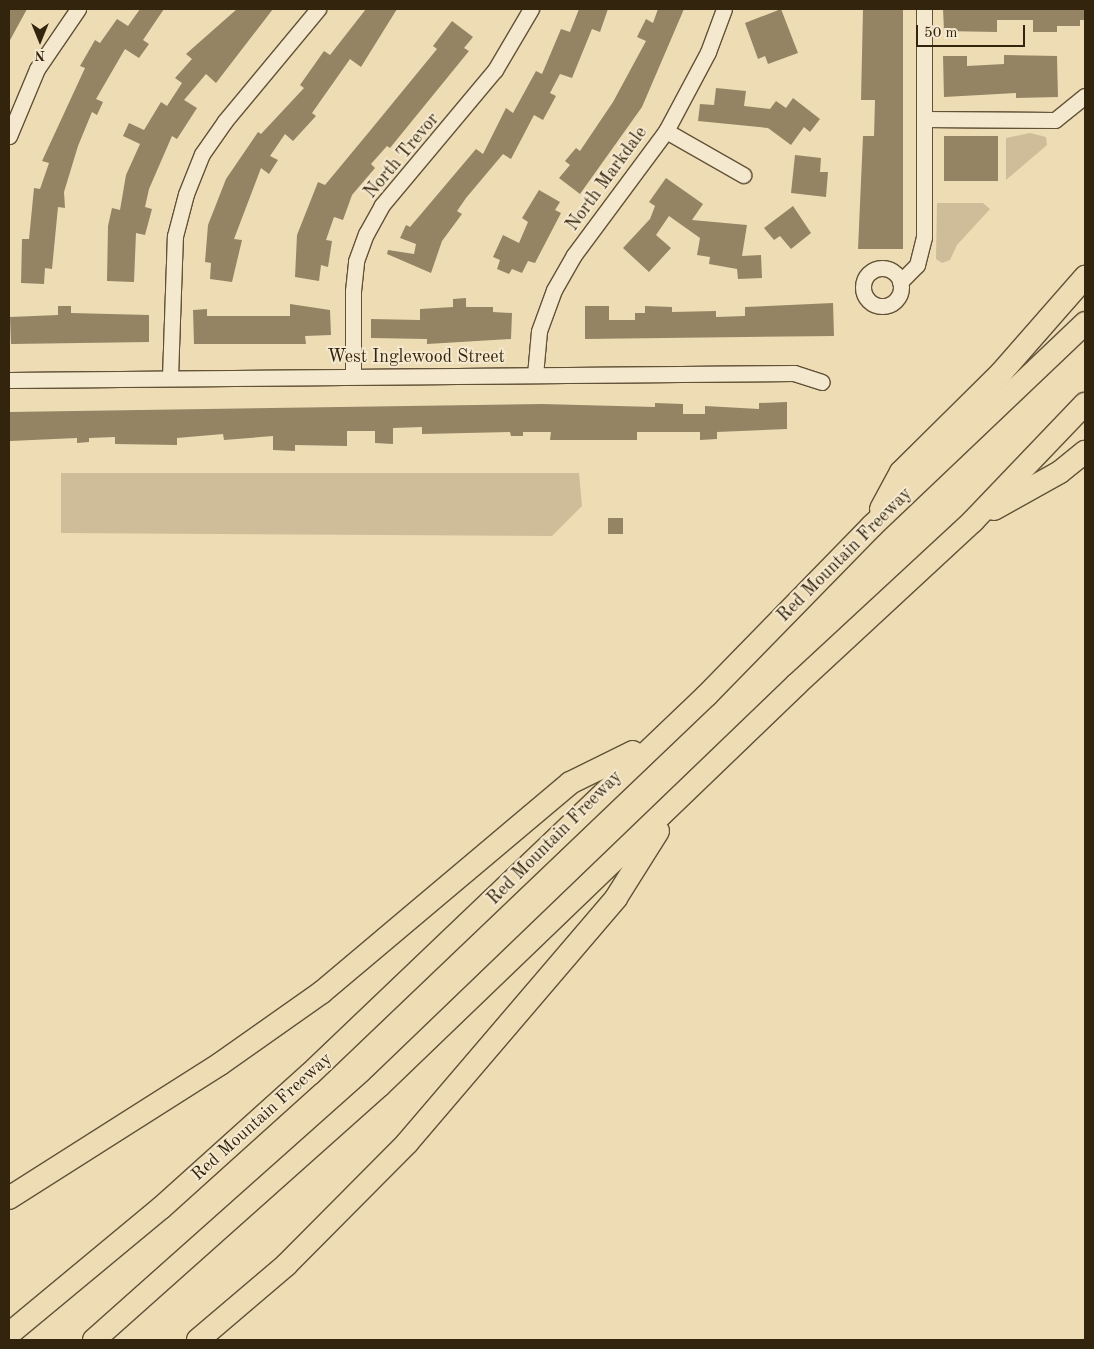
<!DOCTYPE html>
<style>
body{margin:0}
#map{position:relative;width:1094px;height:1349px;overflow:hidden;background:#eedcb5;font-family:"Old Standard TT",serif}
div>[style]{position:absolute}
.green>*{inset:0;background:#cebd98}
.building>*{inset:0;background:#948464;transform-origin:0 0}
.roads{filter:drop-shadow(1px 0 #625237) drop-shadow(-1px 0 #625237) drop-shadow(0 1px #625237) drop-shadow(0 -1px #625237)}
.minor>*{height:15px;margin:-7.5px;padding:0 7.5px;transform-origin:7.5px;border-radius:7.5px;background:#f4e8cf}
.minor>.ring{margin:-7.5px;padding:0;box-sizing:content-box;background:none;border:15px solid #f4e8cf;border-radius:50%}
.highway>*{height:22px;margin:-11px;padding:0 11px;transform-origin:11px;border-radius:11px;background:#eedcb5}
span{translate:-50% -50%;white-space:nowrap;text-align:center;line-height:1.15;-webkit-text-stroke:4px #f4e8cf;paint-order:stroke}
.street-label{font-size:18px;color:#33240d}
.frame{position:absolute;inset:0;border:10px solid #33240d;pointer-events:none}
.north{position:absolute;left:15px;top:15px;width:50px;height:50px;-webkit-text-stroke:4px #f4e8cf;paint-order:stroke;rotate:180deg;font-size:14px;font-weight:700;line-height:20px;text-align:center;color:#33240d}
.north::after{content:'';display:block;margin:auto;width:18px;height:22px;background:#33240d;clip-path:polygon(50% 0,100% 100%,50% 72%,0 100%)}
.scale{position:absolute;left:916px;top:25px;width:109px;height:22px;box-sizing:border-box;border:2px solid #33240d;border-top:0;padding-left:6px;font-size:15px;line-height:18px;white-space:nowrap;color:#33240d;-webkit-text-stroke:4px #f4e8cf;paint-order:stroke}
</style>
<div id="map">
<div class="green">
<i style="clip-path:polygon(1030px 133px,1046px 137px,1047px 145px,1006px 180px,1006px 138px)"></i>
<i style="clip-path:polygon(937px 203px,983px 203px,990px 209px,957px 245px,950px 260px,942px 263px,936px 259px)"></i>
<i style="clip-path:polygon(61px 473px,579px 473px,582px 506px,552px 536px,61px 533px)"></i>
</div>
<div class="building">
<i style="clip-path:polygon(9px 9px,27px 9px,9px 42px)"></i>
<i style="clip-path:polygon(140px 9px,164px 9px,143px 40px,149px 44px,139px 58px,125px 49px,96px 99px,103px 102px,97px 115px,92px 112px,78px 146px,64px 192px,65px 208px,58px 207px,52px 269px,45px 268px,44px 284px,21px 283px,22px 239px,29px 239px,34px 188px,40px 189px,49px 163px,42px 161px,85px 68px,80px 66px,95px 40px,100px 43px,117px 19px,128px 26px)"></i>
<i style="clip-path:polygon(237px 9px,273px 9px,216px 83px,206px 74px,184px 100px,197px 108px,177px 139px,172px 136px,149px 189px,145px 207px,152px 209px,145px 235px,136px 233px,134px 282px,107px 281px,108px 226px,112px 208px,120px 210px,126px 175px,140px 144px,123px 136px,129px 123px,144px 130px,161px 102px,167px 106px,182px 83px,175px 78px,192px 59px,186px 54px)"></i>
<i style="clip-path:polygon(366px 9px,397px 9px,361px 67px,350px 59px,312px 113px,316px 116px,293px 141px,285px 134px,270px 156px,278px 160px,269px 174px,261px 168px,234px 239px,242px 240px,232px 282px,210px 279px,211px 263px,205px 262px,208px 225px,226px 179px,258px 132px,261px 134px,304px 88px,300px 85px,324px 51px,330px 55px)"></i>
<i style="clip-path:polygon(579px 9px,608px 9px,600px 32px,592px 29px,572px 78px,560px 74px,550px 93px,556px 96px,543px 120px,534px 115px,511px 159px,503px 154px,466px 198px,457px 211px,462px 214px,442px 241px,431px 273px,387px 254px,388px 250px,414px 254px,416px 244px,400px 238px,406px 225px,410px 227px,476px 149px,483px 154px,506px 108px,513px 113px,536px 71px,542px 74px,561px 29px,570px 32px)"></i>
<i style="clip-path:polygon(658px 9px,684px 9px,642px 107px,580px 194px,559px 178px,570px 165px,565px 161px,576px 148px,580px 151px,613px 102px,646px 41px,637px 37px,646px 19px,653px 23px)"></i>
<i style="clip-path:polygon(781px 9px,798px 53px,768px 64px,765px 56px,758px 59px,745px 23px)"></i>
<i style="clip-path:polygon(863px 9px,903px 9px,903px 249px,858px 249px,863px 136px,874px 136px,875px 100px,861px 100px)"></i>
<i style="clip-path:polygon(943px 9px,1085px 9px,1085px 20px,1080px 20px,1080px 26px,1057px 26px,1057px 32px,1033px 32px,1033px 20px,997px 20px,997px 32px,944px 31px)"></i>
<i style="clip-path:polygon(452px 21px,473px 37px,464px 48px,469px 51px,390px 148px,387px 146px,371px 164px,375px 168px,352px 195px,343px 220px,334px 217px,326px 240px,332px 241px,328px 267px,321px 265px,319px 281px,295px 277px,297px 235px,318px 182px,325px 185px,369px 132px,437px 49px,433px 46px)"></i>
<i style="clip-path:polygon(1004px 55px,1057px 56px,1058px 97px,1016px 98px,1016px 93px,944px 97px,943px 56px,967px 56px,967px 66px,1004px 64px)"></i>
<i style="clip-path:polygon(716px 88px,746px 91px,744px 106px,770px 109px,776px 101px,786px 108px,793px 98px,820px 119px,810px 132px,804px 127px,791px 145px,768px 128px,698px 121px,700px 104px,714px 105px)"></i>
<i style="left:998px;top:136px;width:45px;height:54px;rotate:90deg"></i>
<i style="clip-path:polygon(795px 155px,821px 158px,820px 172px,828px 172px,826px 197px,791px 193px)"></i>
<i style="clip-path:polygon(666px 178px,703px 204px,692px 220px,747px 225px,742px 256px,761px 255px,762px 278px,738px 279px,737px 269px,709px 264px,710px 257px,697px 255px,700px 238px,669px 216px,656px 235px,671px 248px,649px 272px,623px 248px,650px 219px,655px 206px,649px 202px)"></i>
<i style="clip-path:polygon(539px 190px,560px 202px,555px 210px,561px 213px,535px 263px,528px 261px,522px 273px,512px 269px,509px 274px,497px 269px,500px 260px,493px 257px,503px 235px,519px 243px,528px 222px,522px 218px)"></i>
<i style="clip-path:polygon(793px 206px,811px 233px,791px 249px,780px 236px,774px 240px,764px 228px)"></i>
<i style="clip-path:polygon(466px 298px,466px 307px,493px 307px,493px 312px,512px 313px,511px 339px,427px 344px,427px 339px,371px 338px,371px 319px,420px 320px,420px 309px,453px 307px,453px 299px)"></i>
<i style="clip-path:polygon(833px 303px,834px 336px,585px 339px,585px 306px,609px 306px,609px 320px,635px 320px,635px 313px,645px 313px,645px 306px,672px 307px,672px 312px,716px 311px,716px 317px,745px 316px,745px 307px)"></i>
<i style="clip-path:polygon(290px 304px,330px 310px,331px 335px,305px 336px,306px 344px,194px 344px,193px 310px,207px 309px,207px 316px,290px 316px)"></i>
<i style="clip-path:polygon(58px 306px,71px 306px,71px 313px,149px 315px,149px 342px,11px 344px,10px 317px,58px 315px)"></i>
<i style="clip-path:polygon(787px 402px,787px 429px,717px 432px,717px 439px,700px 440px,700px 432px,637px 432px,637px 440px,550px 440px,551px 432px,523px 432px,523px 436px,511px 436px,510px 432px,422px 434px,422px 427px,393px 428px,393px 444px,375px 443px,375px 431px,347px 431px,347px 446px,295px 445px,295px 451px,273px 450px,273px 436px,224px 440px,223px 434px,177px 438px,177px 445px,115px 444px,115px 437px,89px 438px,89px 442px,77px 443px,77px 438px,10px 441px,9px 412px,542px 404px,655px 407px,655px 403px,683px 404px,683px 414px,705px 414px,705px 406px,759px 409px,759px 403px)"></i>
<i style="left:608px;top:518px;width:15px;height:16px"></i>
</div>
<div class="roads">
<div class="minor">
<i style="left:924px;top:119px;width:131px;rotate:0.4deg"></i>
<i style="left:1055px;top:120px;width:38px;rotate:-39deg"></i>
<i style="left:666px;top:131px;width:89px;rotate:29.7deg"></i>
<i style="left:9px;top:136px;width:73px;rotate:-67.3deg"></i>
<i style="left:37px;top:69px;width:73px;rotate:-55.7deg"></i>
<i class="ring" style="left:863px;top:268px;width:23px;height:23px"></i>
<i style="left:900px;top:282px;width:24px;rotate:-45deg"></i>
<i style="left:917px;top:265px;width:29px;rotate:-76deg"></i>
<i style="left:924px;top:237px;width:228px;rotate:-90deg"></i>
<i style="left:535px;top:375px;width:44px;rotate:-84.8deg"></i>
<i style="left:539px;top:331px;width:44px;rotate:-69.9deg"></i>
<i style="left:554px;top:290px;width:40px;rotate:-60.3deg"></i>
<i style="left:574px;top:255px;width:154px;rotate:-53.4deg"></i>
<i style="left:666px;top:131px;width:89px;rotate:-62deg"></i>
<i style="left:708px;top:52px;width:46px;rotate:-69.6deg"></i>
<i style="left:353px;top:376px;width:85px;rotate:-90deg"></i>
<i style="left:353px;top:291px;width:30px;rotate:-84deg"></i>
<i style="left:356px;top:261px;width:29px;rotate:-70deg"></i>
<i style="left:366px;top:234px;width:33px;rotate:-61deg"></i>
<i style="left:382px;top:205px;width:176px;rotate:-50.1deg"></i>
<i style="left:495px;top:70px;width:71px;rotate:-59.5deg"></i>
<i style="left:170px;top:377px;width:141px;rotate:-88deg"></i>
<i style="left:175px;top:236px;width:43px;rotate:-75.3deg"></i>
<i style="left:186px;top:194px;width:43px;rotate:-68.2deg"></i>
<i style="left:202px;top:154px;width:40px;rotate:-55.1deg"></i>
<i style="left:225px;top:121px;width:146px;rotate:-50.3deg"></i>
<i style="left:9px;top:380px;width:785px;rotate:-0.51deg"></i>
<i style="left:794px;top:373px;width:29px;rotate:18deg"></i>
</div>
<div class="highway">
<i style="left:881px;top:509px;width:42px;rotate:-61.6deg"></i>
<i style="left:901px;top:472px;width:141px;rotate:-44.7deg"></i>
<i style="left:1001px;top:373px;width:128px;rotate:-48.8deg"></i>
<i style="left:994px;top:509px;width:76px;rotate:-29.3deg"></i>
<i style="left:1060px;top:472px;width:32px;rotate:-39deg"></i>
<i style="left:9px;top:1198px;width:250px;rotate:-32.4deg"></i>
<i style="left:220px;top:1064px;width:125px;rotate:-35.2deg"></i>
<i style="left:322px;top:992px;width:324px;rotate:-40.1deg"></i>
<i style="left:570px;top:783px;width:70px;rotate:-26.2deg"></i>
<i style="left:9px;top:1334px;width:197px;rotate:-39.7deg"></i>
<i style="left:161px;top:1208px;width:200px;rotate:-42deg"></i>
<i style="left:310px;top:1074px;width:549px;rotate:-43.67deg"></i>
<i style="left:707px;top:695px;width:236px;rotate:-45.7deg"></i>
<i style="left:872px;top:526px;width:294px;rotate:-43.6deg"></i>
<i style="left:94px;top:1340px;width:382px;rotate:-41.7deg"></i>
<i style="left:379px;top:1086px;width:580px;rotate:-43.88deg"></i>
<i style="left:797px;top:684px;width:240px;rotate:-42.8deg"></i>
<i style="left:973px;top:521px;width:162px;rotate:-46.3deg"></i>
<i style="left:198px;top:1340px;width:116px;rotate:-40.4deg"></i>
<i style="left:286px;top:1265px;width:172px;rotate:-45.2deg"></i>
<i style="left:407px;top:1143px;width:322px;rotate:-49.5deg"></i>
<i style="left:616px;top:898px;width:79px;rotate:-57.9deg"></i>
</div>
</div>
<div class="street-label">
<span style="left:402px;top:156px;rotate:-50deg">North Trevor</span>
<span style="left:607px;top:179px;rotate:-54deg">North Markdale</span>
<span style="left:416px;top:357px">West Inglewood Street</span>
<span style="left:845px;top:555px;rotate:-45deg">Red Mountain Freeway</span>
<span style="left:555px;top:838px;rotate:-45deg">Red Mountain Freeway</span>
<span style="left:262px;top:1117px;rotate:-42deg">Red Mountain Freeway</span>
</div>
<div class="frame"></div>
<div class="north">N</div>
<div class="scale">50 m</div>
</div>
